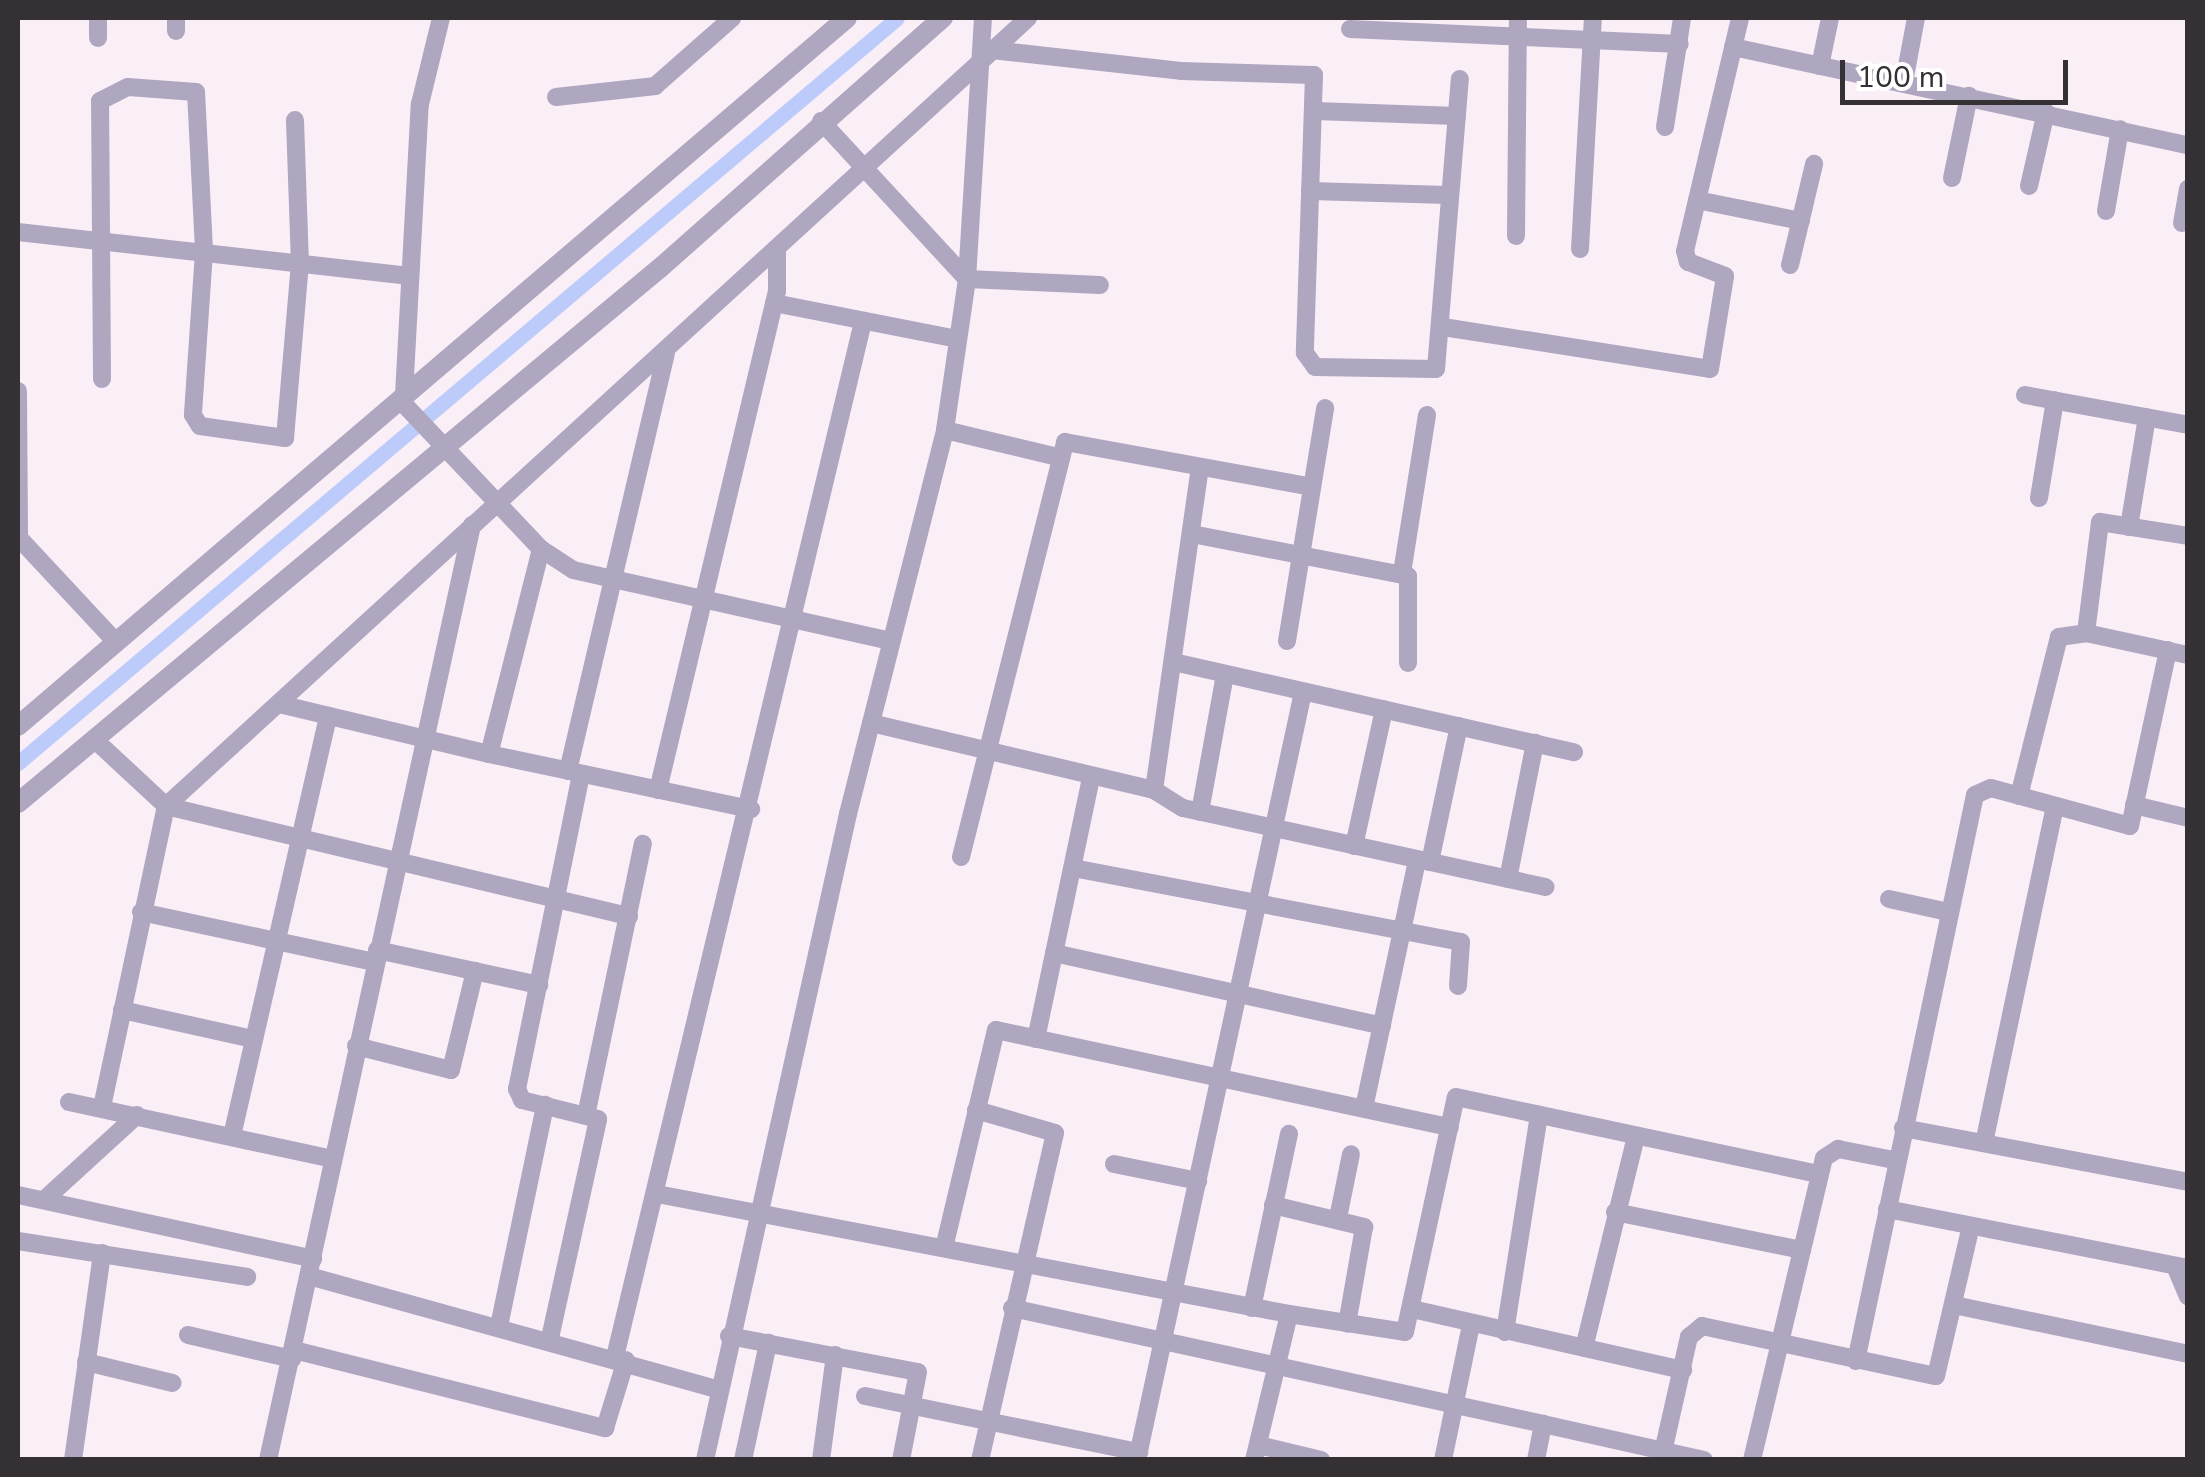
<!DOCTYPE html>
<style>
body{margin:0}
#map{position:relative;width:2205px;height:1477px;overflow:hidden;background:#faeff7;font-family:"Nunito Sans",sans-serif}
div>[style]{position:absolute}
.canal>*{height:15px;margin:-7.5px;padding:0 7.5px;transform-origin:7.5px;border-radius:7.5px;background:#bccbfa}
.minor>*{height:18px;margin:-9px;padding:0 9px;transform-origin:9px;border-radius:9px;background:#afa6c0}
.tertiary>*{height:20px;margin:-10px;padding:0 10px;transform-origin:10px;border-radius:10px;background:#afa6c0}
span{translate:-50% -50%;white-space:nowrap;text-align:center;line-height:1.15;-webkit-text-stroke:9px #fff;paint-order:stroke}
.frame{position:absolute;inset:0;border:20px solid #343033;pointer-events:none}
.scale{position:absolute;left:1840px;top:60px;width:228px;height:45px;box-sizing:border-box;border:5px solid #343033;border-top:0;padding-left:12px;font-size:30px;line-height:35px;white-space:nowrap;color:#343033;-webkit-text-stroke:8px #fff;paint-order:stroke}
</style>
<div id="map">
<div class="canal">
<i style="left:18px;top:763px;width:1152px;rotate:-40.28deg"></i>
</div>
<div class="minor">
<i style="left:98px;top:18px;width:20px;rotate:90deg"></i>
<i style="left:176px;top:18px;width:13px;rotate:90deg"></i>
<i style="left:1350px;top:29px;width:330px;rotate:2.6deg"></i>
<i style="left:1733px;top:47px;width:465px;rotate:12.2deg"></i>
<i style="left:992px;top:50px;width:190px;rotate:6.3deg"></i>
<i style="left:1181px;top:71px;width:133px;rotate:1.7deg"></i>
<i style="left:1314px;top:75px;width:278px;rotate:91.9deg"></i>
<i style="left:1305px;top:353px;width:17px;rotate:54deg"></i>
<i style="left:1315px;top:367px;width:121px;rotate:0.9deg"></i>
<i style="left:1436px;top:369px;width:291px;rotate:-85.3deg"></i>
<i style="left:1820px;top:66px;width:49px;rotate:-78.2deg"></i>
<i style="left:1904px;top:82px;width:65px;rotate:-79.4deg"></i>
<i style="left:556px;top:97px;width:100px;rotate:-6.3deg"></i>
<i style="left:655px;top:86px;width:103px;rotate:-41.4deg"></i>
<i style="left:1315px;top:111px;width:142px;rotate:2deg"></i>
<i style="left:821px;top:121px;width:215px;rotate:47.3deg"></i>
<i style="left:967px;top:279px;width:133px;rotate:2.6deg"></i>
<i style="left:1665px;top:127px;width:110px;rotate:-81.1deg"></i>
<i style="left:1952px;top:178px;width:84px;rotate:-78.3deg"></i>
<i style="left:2029px;top:186px;width:76px;rotate:-77.1deg"></i>
<i style="left:1310px;top:191px;width:138px;rotate:1.7deg"></i>
<i style="left:1697px;top:200px;width:106px;rotate:11.4deg"></i>
<i style="left:2106px;top:211px;width:83px;rotate:-80.3deg"></i>
<i style="left:2182px;top:223px;width:35px;rotate:-80deg"></i>
<i style="left:18px;top:232px;width:392px;rotate:6.4deg"></i>
<i style="left:1516px;top:236px;width:218px;rotate:-89.5deg"></i>
<i style="left:1580px;top:249px;width:231px;rotate:-86.8deg"></i>
<i style="left:1790px;top:265px;width:104px;rotate:-76.6deg"></i>
<i style="left:774px;top:303px;width:187px;rotate:11.1deg"></i>
<i style="left:1443px;top:327px;width:270px;rotate:8.9deg"></i>
<i style="left:1710px;top:369px;width:94px;rotate:-80.8deg"></i>
<i style="left:1725px;top:276px;width:40px;rotate:-159deg"></i>
<i style="left:1688px;top:262px;width:11px;rotate:-105deg"></i>
<i style="left:1685px;top:251px;width:239px;rotate:-76.7deg"></i>
<i style="left:102px;top:379px;width:278px;rotate:-90.4deg"></i>
<i style="left:100px;top:101px;width:31px;rotate:-27deg"></i>
<i style="left:128px;top:87px;width:68px;rotate:4.2deg"></i>
<i style="left:196px;top:92px;width:160px;rotate:87.1deg"></i>
<i style="left:204px;top:252px;width:163px;rotate:93.9deg"></i>
<i style="left:193px;top:415px;width:13px;rotate:58deg"></i>
<i style="left:200px;top:426px;width:86px;rotate:8deg"></i>
<i style="left:285px;top:438px;width:175px;rotate:-85.1deg"></i>
<i style="left:300px;top:264px;width:144px;rotate:-92deg"></i>
<i style="left:18px;top:391px;width:147px;rotate:89.6deg"></i>
<i style="left:19px;top:538px;width:142px;rotate:47deg"></i>
<i style="left:404px;top:395px;width:291px;rotate:-86.9deg"></i>
<i style="left:420px;top:104px;width:89px;rotate:-76.3deg"></i>
<i style="left:2025px;top:395px;width:166px;rotate:10.4deg"></i>
<i style="left:400px;top:400px;width:205px;rotate:46.6deg"></i>
<i style="left:541px;top:549px;width:38px;rotate:33deg"></i>
<i style="left:573px;top:570px;width:325px;rotate:12.6deg"></i>
<i style="left:945px;top:430px;width:116px;rotate:13.4deg"></i>
<i style="left:2039px;top:498px;width:99px;rotate:-80.7deg"></i>
<i style="left:2129px;top:527px;width:111px;rotate:-80.7deg"></i>
<i style="left:1192px;top:534px;width:220px;rotate:11deg"></i>
<i style="left:1408px;top:576px;width:87px;rotate:90deg"></i>
<i style="left:541px;top:549px;width:211px;rotate:104.2deg"></i>
<i style="left:489px;top:754px;width:268px;rotate:11.9deg"></i>
<i style="left:1402px;top:573px;width:160px;rotate:-81deg"></i>
<i style="left:2086px;top:633px;width:112px;rotate:-82.8deg"></i>
<i style="left:2100px;top:522px;width:89px;rotate:9deg"></i>
<i style="left:1287px;top:641px;width:236px;rotate:-80.7deg"></i>
<i style="left:1178px;top:663px;width:406px;rotate:12.7deg"></i>
<i style="left:279px;top:704px;width:216px;rotate:13.4deg"></i>
<i style="left:871px;top:723px;width:291px;rotate:13.3deg"></i>
<i style="left:1154px;top:790px;width:326px;rotate:-81.9deg"></i>
<i style="left:95px;top:740px;width:97px;rotate:42.9deg"></i>
<i style="left:166px;top:806px;width:1168px;rotate:-42.43deg"></i>
<i style="left:568px;top:771px;width:428px;rotate:-76.8deg"></i>
<i style="left:658px;top:790px;width:513px;rotate:-76.59deg"></i>
<i style="left:777px;top:291px;width:43px;rotate:-90deg"></i>
<i style="left:1154px;top:790px;width:34px;rotate:32deg"></i>
<i style="left:1183px;top:808px;width:371px;rotate:12.3deg"></i>
<i style="left:2019px;top:796px;width:164px;rotate:-75.9deg"></i>
<i style="left:2059px;top:637px;width:27px;rotate:-8deg"></i>
<i style="left:2086px;top:633px;width:104px;rotate:12.2deg"></i>
<i style="left:2134px;top:805px;width:56px;rotate:13.5deg"></i>
<i style="left:1200px;top:812px;width:139px;rotate:-79.7deg"></i>
<i style="left:1354px;top:846px;width:140px;rotate:-77.6deg"></i>
<i style="left:961px;top:857px;width:428px;rotate:-75.9deg"></i>
<i style="left:1065px;top:442px;width:251px;rotate:10.3deg"></i>
<i style="left:1430px;top:862px;width:139px;rotate:-78deg"></i>
<i style="left:1073px;top:868px;width:395px;rotate:10.8deg"></i>
<i style="left:1461px;top:942px;width:44px;rotate:93.9deg"></i>
<i style="left:1508px;top:879px;width:139px;rotate:-78.8deg"></i>
<i style="left:1889px;top:899px;width:60px;rotate:12.4deg"></i>
<i style="left:141px;top:912px;width:238px;rotate:12.1deg"></i>
<i style="left:377px;top:950px;width:166px;rotate:12.2deg"></i>
<i style="left:1054px;top:953px;width:336px;rotate:12.5deg"></i>
<i style="left:122px;top:1010px;width:134px;rotate:12.5deg"></i>
<i style="left:1036px;top:1039px;width:267px;rotate:-78.1deg"></i>
<i style="left:356px;top:1046px;width:98px;rotate:14.2deg"></i>
<i style="left:451px;top:1070px;width:102px;rotate:-76.4deg"></i>
<i style="left:69px;top:1102px;width:270px;rotate:12.2deg"></i>
<i style="left:102px;top:1107px;width:308px;rotate:-78deg"></i>
<i style="left:166px;top:806px;width:476px;rotate:13.4deg"></i>
<i style="left:1364px;top:1108px;width:254px;rotate:-77.9deg"></i>
<i style="left:976px;top:1110px;width:82px;rotate:16.2deg"></i>
<i style="left:1055px;top:1133px;width:335px;rotate:102.9deg"></i>
<i style="left:587px;top:1111px;width:273px;rotate:-78.2deg"></i>
<i style="left:1903px;top:1128px;width:290px;rotate:10.7deg"></i>
<i style="left:232px;top:1136px;width:431px;rotate:-77.1deg"></i>
<i style="left:1984px;top:1143px;width:343px;rotate:-78.1deg"></i>
<i style="left:1114px;top:1164px;width:86px;rotate:11.4deg"></i>
<i style="left:657px;top:1194px;width:643px;rotate:10.75deg"></i>
<i style="left:18px;top:1195px;width:302px;rotate:12.2deg"></i>
<i style="left:44px;top:1200px;width:126px;rotate:-42.4deg"></i>
<i style="left:1273px;top:1205px;width:94px;rotate:13.6deg"></i>
<i style="left:1364px;top:1227px;width:98px;rotate:99.9deg"></i>
<i style="left:1887px;top:1209px;width:307px;rotate:11.1deg"></i>
<i style="left:1615px;top:1212px;width:191px;rotate:11.5deg"></i>
<i style="left:1338px;top:1218px;width:65px;rotate:-78.5deg"></i>
<i style="left:18px;top:1241px;width:232px;rotate:8.9deg"></i>
<i style="left:944px;top:1248px;width:224px;rotate:-76.6deg"></i>
<i style="left:996px;top:1030px;width:464px;rotate:12.1deg"></i>
<i style="left:2175px;top:1266px;width:33px;rotate:67deg"></i>
<i style="left:309px;top:1276px;width:426px;rotate:15.5deg"></i>
<i style="left:1954px;top:1305px;width:239px;rotate:11.8deg"></i>
<i style="left:1012px;top:1308px;width:544px;rotate:12.32deg"></i>
<i style="left:1252px;top:1308px;width:178px;rotate:-78deg"></i>
<i style="left:1412px;top:1309px;width:278px;rotate:12.7deg"></i>
<i style="left:499px;top:1326px;width:226px;rotate:-78.2deg"></i>
<i style="left:1505px;top:1332px;width:220px;rotate:-81.1deg"></i>
<i style="left:188px;top:1335px;width:107px;rotate:13deg"></i>
<i style="left:729px;top:1336px;width:192px;rotate:10.8deg"></i>
<i style="left:918px;top:1372px;width:90px;rotate:100.9deg"></i>
<i style="left:550px;top:1338px;width:224px;rotate:-77.6deg"></i>
<i style="left:598px;top:1119px;width:78px;rotate:-166deg"></i>
<i style="left:522px;top:1100px;width:12px;rotate:-114deg"></i>
<i style="left:517px;top:1089px;width:321px;rotate:-78.5deg"></i>
<i style="left:1584px;top:1348px;width:218px;rotate:-76.2deg"></i>
<i style="left:294px;top:1350px;width:321px;rotate:14.1deg"></i>
<i style="left:605px;top:1428px;width:71px;rotate:-72.8deg"></i>
<i style="left:615px;top:1357px;width:1064px;rotate:-76.53deg"></i>
<i style="left:1856px;top:1361px;width:578px;rotate:-78.13deg"></i>
<i style="left:1975px;top:795px;width:17px;rotate:-24deg"></i>
<i style="left:1991px;top:788px;width:144px;rotate:15.3deg"></i>
<i style="left:2130px;top:826px;width:180px;rotate:-77.8deg"></i>
<i style="left:86px;top:1362px;width:89px;rotate:13.6deg"></i>
<i style="left:865px;top:1396px;width:280px;rotate:11.6deg"></i>
<i style="left:1258px;top:1445px;width:65px;rotate:13.4deg"></i>
<i style="left:1663px;top:1452px;width:118px;rotate:-77.3deg"></i>
<i style="left:1689px;top:1337px;width:17px;rotate:-40deg"></i>
<i style="left:1702px;top:1326px;width:239px;rotate:12.1deg"></i>
<i style="left:1936px;top:1376px;width:154px;rotate:-76.9deg"></i>
<i style="left:73px;top:1460px;width:209px;rotate:-82deg"></i>
<i style="left:268px;top:1460px;width:957px;rotate:-77.69deg"></i>
<i style="left:705px;top:1460px;width:662px;rotate:-77.52deg"></i>
<i style="left:848px;top:814px;width:396px;rotate:-75.8deg"></i>
<i style="left:945px;top:430px;width:153px;rotate:-81.7deg"></i>
<i style="left:967px;top:279px;width:261px;rotate:-86.5deg"></i>
<i style="left:743px;top:1460px;width:120px;rotate:-77.9deg"></i>
<i style="left:821px;top:1460px;width:106px;rotate:-82.4deg"></i>
<i style="left:1137px;top:1460px;width:786px;rotate:-77.8deg"></i>
<i style="left:1254px;top:1460px;width:150px;rotate:-76.5deg"></i>
<i style="left:1289px;top:1314px;width:117px;rotate:8.8deg"></i>
<i style="left:1405px;top:1332px;width:240px;rotate:-77.8deg"></i>
<i style="left:1456px;top:1097px;width:371px;rotate:12deg"></i>
<i style="left:1443px;top:1460px;width:138px;rotate:-78.3deg"></i>
<i style="left:1536px;top:1460px;width:37px;rotate:-79deg"></i>
<i style="left:1543px;top:1424px;width:165px;rotate:12.6deg"></i>
<i style="left:1752px;top:1460px;width:310px;rotate:-76.6deg"></i>
<i style="left:1824px;top:1158px;width:17px;rotate:-33deg"></i>
<i style="left:1838px;top:1149px;width:57px;rotate:11.1deg"></i>
</div>
<div class="tertiary">
<i style="left:18px;top:726px;width:1090px;rotate:-40.5deg"></i>
<i style="left:18px;top:803px;width:836px;rotate:-39.81deg"></i>
<i style="left:660px;top:268px;width:378px;rotate:-41.5deg"></i>
</div>
<div class="frame"></div>
<div class="scale">100 m</div>
</div>
